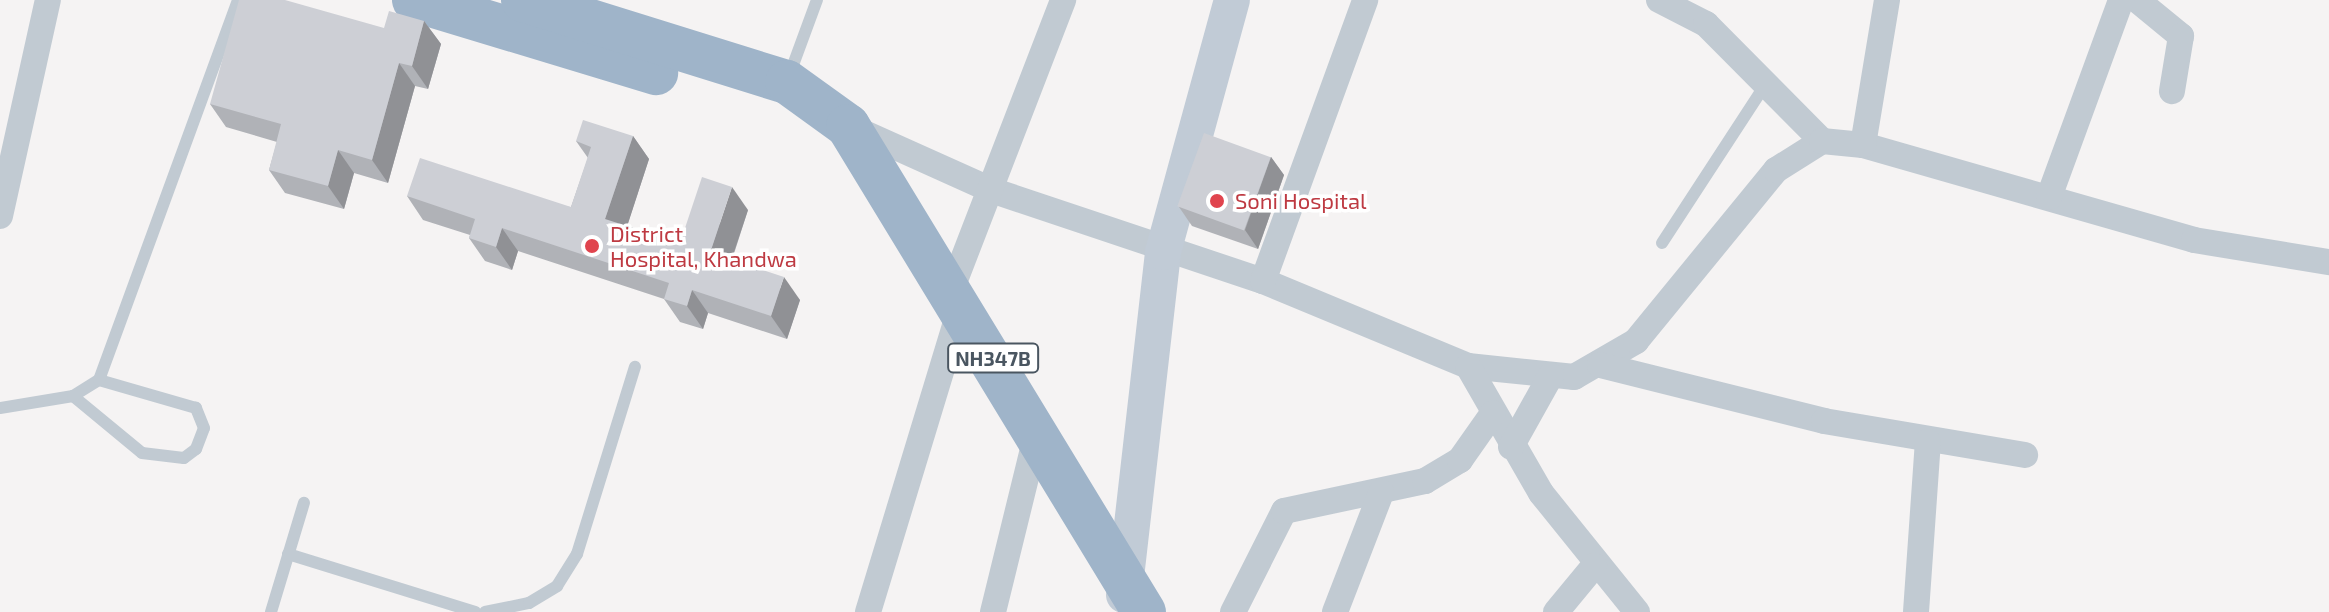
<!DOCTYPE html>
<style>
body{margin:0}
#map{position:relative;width:2329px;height:612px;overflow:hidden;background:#f5f3f3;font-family:"Exo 2",sans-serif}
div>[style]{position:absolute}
.service>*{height:12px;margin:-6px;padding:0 6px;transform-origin:6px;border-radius:6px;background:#c1cad2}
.minor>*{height:26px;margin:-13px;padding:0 13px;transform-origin:13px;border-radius:13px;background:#c1cad2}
.secondary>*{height:36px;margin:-18px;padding:0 18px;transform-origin:18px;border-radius:18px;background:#c1cbd6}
.trunk>*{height:44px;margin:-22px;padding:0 22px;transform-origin:22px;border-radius:22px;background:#9fb4c9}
.wall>*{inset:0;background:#b0b2b7}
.shaded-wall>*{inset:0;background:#909195}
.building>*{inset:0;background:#cdcfd5;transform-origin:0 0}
.dots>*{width:22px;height:22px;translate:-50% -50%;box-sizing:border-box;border:4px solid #fff;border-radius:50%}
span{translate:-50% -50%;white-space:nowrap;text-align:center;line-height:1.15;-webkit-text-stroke:7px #fff;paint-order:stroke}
.shield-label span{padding:2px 6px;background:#fff;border:2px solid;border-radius:6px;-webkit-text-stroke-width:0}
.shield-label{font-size:20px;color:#4a5661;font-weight:700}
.health-label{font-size:22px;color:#be3a42}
.left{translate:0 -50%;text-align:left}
</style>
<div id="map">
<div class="service">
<i style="left:789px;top:76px;width:81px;rotate:-69.8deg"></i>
<i style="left:1662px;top:243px;width:189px;rotate:-56.9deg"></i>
<i style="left:73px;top:396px;width:89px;rotate:39.6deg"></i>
<i style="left:142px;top:453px;width:42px;rotate:6.8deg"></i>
<i style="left:184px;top:458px;width:15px;rotate:-37deg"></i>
<i style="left:196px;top:449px;width:22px;rotate:-69deg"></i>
<i style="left:204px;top:428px;width:22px;rotate:-112deg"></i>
<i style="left:196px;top:408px;width:101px;rotate:-163.9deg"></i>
<i style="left:0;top:408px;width:74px;rotate:-9.3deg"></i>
<i style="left:73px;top:396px;width:31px;rotate:-32deg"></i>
<i style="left:99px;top:380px;width:405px;rotate:-69.9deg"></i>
<i style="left:288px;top:554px;width:196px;rotate:17.2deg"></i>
<i style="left:271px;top:612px;width:114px;rotate:-73.2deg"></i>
<i style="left:485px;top:612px;width:45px;rotate:-11.6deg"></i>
<i style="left:529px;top:603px;width:33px;rotate:-31deg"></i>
<i style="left:557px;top:586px;width:38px;rotate:-58deg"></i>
<i style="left:577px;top:554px;width:196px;rotate:-72.8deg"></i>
</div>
<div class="minor">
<i style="left:1659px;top:0;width:53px;rotate:27.1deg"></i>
<i style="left:1706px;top:24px;width:165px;rotate:45.2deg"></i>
<i style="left:2137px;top:0;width:57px;rotate:39.3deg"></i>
<i style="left:2181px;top:36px;width:56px;rotate:99.3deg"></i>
<i style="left:851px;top:127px;width:154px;rotate:24.2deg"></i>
<i style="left:991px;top:190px;width:287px;rotate:18.5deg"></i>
<i style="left:1263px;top:281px;width:222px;rotate:22.5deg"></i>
<i style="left:1468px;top:366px;width:107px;rotate:5.9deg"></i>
<i style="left:1574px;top:377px;width:72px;rotate:-30.1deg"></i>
<i style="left:1636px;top:341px;width:221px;rotate:-50.7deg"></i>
<i style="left:1776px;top:170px;width:54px;rotate:-32.2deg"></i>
<i style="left:1822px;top:141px;width:41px;rotate:5.6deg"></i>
<i style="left:1863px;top:145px;width:344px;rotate:16deg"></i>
<i style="left:2194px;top:240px;width:137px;rotate:9.3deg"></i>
<i style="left:1863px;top:145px;width:147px;rotate:-80.6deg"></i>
<i style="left:2049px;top:197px;width:210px;rotate:-69.9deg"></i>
<i style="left:0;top:216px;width:221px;rotate:-77.5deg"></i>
<i style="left:1263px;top:281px;width:299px;rotate:-70deg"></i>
<i style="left:952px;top:288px;width:309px;rotate:-68.9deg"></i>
<i style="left:1600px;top:365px;width:231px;rotate:14deg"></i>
<i style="left:1824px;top:421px;width:204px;rotate:9.6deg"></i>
<i style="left:1468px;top:366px;width:146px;rotate:60.1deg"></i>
<i style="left:1541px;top:493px;width:153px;rotate:51.1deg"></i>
<i style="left:1511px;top:447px;width:82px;rotate:-60.9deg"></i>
<i style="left:868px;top:612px;width:321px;rotate:-73.1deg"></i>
<i style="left:993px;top:612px;width:184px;rotate:-76.2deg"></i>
<i style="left:1233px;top:612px;width:113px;rotate:-63.2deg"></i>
<i style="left:1284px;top:511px;width:144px;rotate:-12deg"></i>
<i style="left:1425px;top:481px;width:41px;rotate:-31deg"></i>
<i style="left:1460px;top:460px;width:57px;rotate:-54.9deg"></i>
<i style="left:1335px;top:612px;width:128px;rotate:-68.9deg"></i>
<i style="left:1556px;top:612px;width:60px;rotate:-50.4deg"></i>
<i style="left:1916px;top:612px;width:171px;rotate:-86deg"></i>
</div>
<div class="secondary">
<i style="left:1124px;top:595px;width:345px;rotate:-83.5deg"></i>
<i style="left:1163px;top:252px;width:261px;rotate:-74.7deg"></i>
</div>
<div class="trunk">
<i style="left:414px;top:0;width:253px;rotate:16.8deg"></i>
<i style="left:523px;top:0;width:276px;rotate:17.3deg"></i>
<i style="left:787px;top:82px;width:75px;rotate:35.8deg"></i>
<i style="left:848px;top:126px;width:569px;rotate:58.66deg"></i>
</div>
<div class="wall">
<i style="clip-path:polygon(424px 21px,441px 44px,428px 89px,415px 86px,388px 183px,354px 173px,344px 209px,285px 193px,269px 170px,277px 142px,226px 127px,210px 104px)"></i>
<i style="clip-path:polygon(633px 136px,649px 159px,627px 226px,680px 243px,748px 210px,732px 260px,800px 300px,787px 339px,708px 313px,703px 329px,680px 322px,664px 299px,518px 251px,512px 270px,485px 261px,469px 238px,470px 235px,423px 220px,407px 196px,571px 207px,588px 158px,576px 141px)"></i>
<i style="clip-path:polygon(1271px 157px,1284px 175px,1258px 249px,1192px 226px,1179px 207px)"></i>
</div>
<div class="shaded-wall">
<i style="clip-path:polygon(424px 21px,441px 44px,428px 89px,412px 66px)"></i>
<i style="clip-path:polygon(399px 63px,415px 86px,388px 183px,372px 160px)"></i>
<i style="clip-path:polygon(633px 136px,649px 159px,622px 242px,605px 219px)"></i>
<i style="clip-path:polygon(338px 150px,354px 173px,344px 209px,328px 186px)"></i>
<i style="clip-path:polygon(1271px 157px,1284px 175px,1258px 249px,1245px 230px)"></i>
<i style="clip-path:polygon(732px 187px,748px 210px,726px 276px,710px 253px)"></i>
<i style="clip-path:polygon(502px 228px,518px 251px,512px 270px,496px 247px)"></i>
<i style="clip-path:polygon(784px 277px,800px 300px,787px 339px,771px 316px)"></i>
<i style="clip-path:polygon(692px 290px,708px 313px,703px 329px,687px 306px)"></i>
</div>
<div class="building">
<i style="clip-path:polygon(239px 0,285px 0,384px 28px,389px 11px,424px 21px,412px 66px,399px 63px,372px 160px,338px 150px,328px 186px,269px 170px,281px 124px,210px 104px)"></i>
<i style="clip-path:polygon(583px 120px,633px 136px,605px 219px,680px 243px,702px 177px,732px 187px,710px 253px,784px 277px,771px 316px,692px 290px,687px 306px,664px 299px,669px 283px,502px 228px,496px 247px,469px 238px,475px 219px,407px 196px,420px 158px,571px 207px,591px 147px,576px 141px)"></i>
<i style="left:1204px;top:133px;width:71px;height:78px;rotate:20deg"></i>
</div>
<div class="dots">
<i style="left:1217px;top:201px;background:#e0444e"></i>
<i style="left:592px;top:246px;background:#e0444e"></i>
</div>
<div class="shield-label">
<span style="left:993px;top:358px">NH347B</span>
</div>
<div class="health-label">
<span class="left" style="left:1235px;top:201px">Soni Hospital</span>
<span class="left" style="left:610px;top:246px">District<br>Hospital, Khandwa</span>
</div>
</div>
